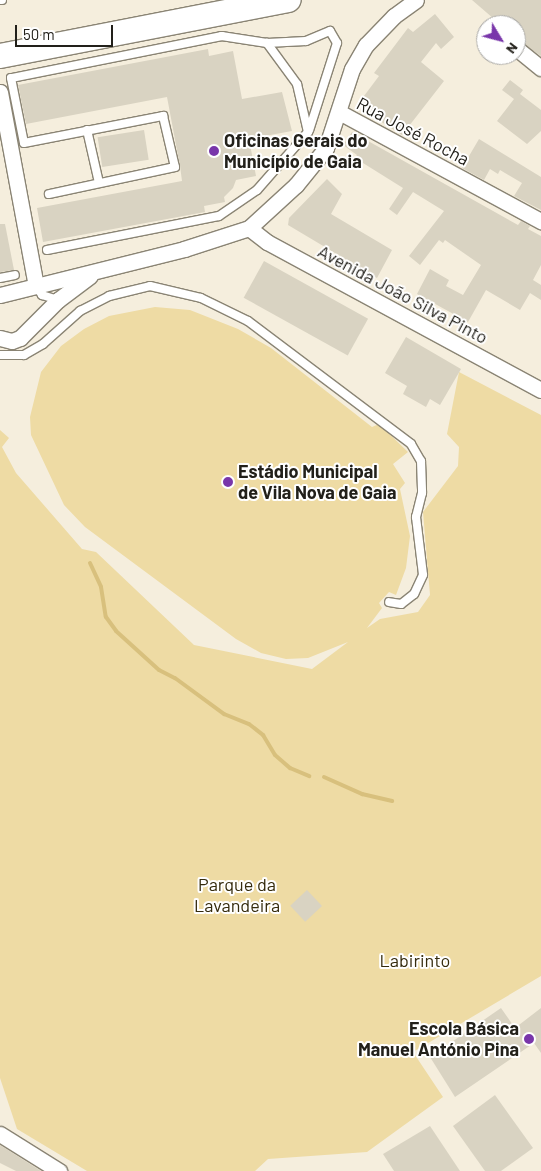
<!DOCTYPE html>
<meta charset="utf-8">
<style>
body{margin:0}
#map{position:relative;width:541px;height:1171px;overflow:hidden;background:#f5eedd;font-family:Barlow,sans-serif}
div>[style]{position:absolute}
.green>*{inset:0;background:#eedba4}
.stream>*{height:4px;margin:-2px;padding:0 2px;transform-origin:2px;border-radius:2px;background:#d8c07d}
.building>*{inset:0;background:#d9d3c2;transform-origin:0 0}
.roads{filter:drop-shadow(1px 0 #8a8474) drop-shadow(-1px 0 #8a8474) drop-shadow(0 1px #8a8474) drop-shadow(0 -1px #8a8474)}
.service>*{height:8px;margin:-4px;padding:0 4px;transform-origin:4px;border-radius:4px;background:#fff}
.minor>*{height:15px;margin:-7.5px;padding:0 7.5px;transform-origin:7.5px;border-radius:7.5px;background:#fff}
.primary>*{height:24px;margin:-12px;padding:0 12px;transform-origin:12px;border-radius:12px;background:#fff}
.dots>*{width:14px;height:14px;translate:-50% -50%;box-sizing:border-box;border:2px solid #fff;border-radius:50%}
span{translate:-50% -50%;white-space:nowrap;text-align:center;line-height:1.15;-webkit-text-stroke:4px #fff;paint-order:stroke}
.street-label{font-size:18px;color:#22201a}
.poi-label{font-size:18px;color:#22201a;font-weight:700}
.left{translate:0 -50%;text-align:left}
.right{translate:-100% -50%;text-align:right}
.park-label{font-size:18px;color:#352b0d}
.north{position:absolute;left:476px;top:15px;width:50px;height:50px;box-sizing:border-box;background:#fff;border:1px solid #a7a6a3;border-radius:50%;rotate:127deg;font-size:14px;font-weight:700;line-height:20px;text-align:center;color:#22201a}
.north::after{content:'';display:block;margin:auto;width:18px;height:22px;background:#7936aa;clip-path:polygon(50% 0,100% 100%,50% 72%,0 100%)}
.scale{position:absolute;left:15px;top:25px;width:98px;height:22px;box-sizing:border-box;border:2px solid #22201a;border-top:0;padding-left:6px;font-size:15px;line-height:18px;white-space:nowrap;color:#22201a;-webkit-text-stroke:4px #fff;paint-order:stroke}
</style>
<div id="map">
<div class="green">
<i style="clip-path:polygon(155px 307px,190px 310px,238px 329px,271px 348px,372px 427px,379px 424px,408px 452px,393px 464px,405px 483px,400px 489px,410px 536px,406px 568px,396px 595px,389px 592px,379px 603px,382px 608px,367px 628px,380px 619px,418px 612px,430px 595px,423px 512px,458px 466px,459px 447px,447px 434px,459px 372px,541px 415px,541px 976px,413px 1052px,443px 1097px,367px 1152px,268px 1159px,255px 1171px,87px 1171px,17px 1129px,0 1078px,0 430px,9px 438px,2px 447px,16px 473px,82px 549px,96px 552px,194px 645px,312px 669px,348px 642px,308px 658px,286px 659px,261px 653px,236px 639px,85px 527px,64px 505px,31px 435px,30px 417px,41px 372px,61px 346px,84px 329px,109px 316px)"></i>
</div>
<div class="stream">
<i style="left:90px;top:563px;width:26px;rotate:65deg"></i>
<i style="left:101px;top:587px;width:30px;rotate:81deg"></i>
<i style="left:106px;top:617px;width:17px;rotate:54deg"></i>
<i style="left:116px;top:631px;width:58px;rotate:42.2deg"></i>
<i style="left:159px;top:670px;width:18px;rotate:27deg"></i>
<i style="left:175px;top:678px;width:61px;rotate:36.3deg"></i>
<i style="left:224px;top:714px;width:27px;rotate:22deg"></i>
<i style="left:249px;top:724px;width:18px;rotate:38deg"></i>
<i style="left:263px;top:735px;width:23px;rotate:59deg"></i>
<i style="left:275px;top:755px;width:20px;rotate:41deg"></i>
<i style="left:290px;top:768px;width:21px;rotate:23deg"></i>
<i style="left:324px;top:777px;width:42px;rotate:24.1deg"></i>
<i style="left:362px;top:794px;width:31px;rotate:13deg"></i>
</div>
<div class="building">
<i style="clip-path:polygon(472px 0,541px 0,541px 56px,516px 39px,516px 25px,501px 25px)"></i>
<i style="clip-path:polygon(435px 14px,454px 37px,441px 49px,436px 43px,421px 62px,444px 81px,402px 135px,361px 109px,366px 103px,361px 100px,379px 76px,374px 73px,408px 28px,413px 32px)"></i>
<i style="clip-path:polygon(208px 49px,209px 56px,233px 51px,242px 99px,282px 92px,292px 131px,249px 139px,256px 176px,236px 180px,233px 188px,224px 197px,225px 202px,204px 206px,205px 212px,43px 242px,37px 208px,182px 181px,180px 166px,167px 97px,26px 124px,18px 85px)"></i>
<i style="clip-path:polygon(510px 80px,523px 90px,520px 94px,541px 110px,541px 131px,527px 144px,497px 121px,514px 99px,502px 90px)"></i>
<i style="left:144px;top:130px;width:30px;height:47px;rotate:81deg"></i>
<i style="clip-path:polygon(352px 132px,518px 225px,521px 221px,530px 226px,528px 229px,541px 236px,541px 265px,533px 280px,541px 285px,541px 300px,530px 293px,520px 310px,486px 290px,468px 322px,417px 294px,430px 269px,449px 280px,446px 286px,463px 295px,481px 265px,445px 240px,443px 243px,439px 240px,420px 265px,409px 256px,444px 211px,413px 192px,397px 215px,389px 209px,403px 188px,355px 158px,357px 155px,343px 145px)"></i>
<i style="clip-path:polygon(479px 139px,541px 177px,541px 210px,514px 196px,522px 183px,500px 170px,498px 174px,490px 169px,484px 180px,462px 168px)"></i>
<i style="clip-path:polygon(327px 179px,342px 194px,331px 214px,392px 250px,377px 278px,288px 225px,289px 218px)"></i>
<i style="clip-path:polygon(0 224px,5px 224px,14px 270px,0 272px)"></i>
<i style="left:264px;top:261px;width:119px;height:42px;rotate:29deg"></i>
<i style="clip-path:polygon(406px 337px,461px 369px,440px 405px,430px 399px,426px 407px,403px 394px,407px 386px,385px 373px)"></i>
<i style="left:307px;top:890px;width:22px;height:23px;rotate:47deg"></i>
<i style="clip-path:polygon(501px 1008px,515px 1028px,541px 1008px,541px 1053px,534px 1043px,455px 1097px,430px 1057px)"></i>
<i style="clip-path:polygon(495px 1095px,533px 1148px,501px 1171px,485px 1171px,453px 1126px)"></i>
<i style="clip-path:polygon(430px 1126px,460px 1171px,394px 1171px,383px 1154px)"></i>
<i style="clip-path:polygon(0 1145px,41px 1171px,16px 1171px,0 1163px)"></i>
</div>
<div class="roads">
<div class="service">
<i style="left:0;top:0;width:2px"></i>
<i style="left:267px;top:43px;width:39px;rotate:-3deg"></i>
<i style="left:306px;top:41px;width:26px;rotate:-23deg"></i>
<i style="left:330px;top:31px;width:14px;rotate:60deg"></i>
<i style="left:337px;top:43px;width:92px;rotate:107.7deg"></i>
<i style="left:87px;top:130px;width:54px;rotate:77.2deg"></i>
<i style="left:47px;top:250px;width:175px;rotate:-11.2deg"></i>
<i style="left:219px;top:216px;width:46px;rotate:-34.4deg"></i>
<i style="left:257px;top:190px;width:77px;rotate:-48.7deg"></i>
<i style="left:308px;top:132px;width:49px;rotate:-102.9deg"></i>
<i style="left:297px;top:84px;width:51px;rotate:-126.2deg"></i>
<i style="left:267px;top:43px;width:46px;rotate:-171.2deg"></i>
<i style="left:222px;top:36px;width:215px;rotate:168.7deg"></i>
<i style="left:11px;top:78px;width:66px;rotate:78.7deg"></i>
<i style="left:24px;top:143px;width:142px;rotate:-11deg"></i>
<i style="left:163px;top:116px;width:52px;rotate:76.8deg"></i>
<i style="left:175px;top:167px;width:129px;rotate:167.9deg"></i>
<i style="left:0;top:278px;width:15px;rotate:-11deg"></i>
<i style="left:36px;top:286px;width:11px;rotate:56deg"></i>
<i style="left:42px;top:295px;width:17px;rotate:17deg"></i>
<i style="left:0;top:355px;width:24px"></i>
<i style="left:24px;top:355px;width:22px;rotate:-30deg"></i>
<i style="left:43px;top:344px;width:50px;rotate:-41.7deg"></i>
<i style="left:80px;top:311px;width:33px;rotate:-27deg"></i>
<i style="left:109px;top:296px;width:42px;rotate:-13.7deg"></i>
<i style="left:150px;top:286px;width:52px;rotate:13.2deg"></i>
<i style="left:201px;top:298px;width:52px;rotate:26.1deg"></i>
<i style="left:248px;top:321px;width:204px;rotate:37deg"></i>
<i style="left:411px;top:444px;width:20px;rotate:60deg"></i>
<i style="left:421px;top:461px;width:32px;rotate:88deg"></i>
<i style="left:422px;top:493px;width:25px;rotate:104deg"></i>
<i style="left:416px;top:517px;width:58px;rotate:83.1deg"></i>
<i style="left:423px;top:575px;width:21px;rotate:115deg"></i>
<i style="left:414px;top:594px;width:16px;rotate:142deg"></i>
<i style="left:401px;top:604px;width:12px;rotate:-171deg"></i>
</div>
<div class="minor">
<i style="left:516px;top:48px;width:32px;rotate:39deg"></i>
<i style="left:0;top:92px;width:197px;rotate:79.5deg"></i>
<i style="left:339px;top:112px;width:230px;rotate:28.4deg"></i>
<i style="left:249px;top:228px;width:23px;rotate:38deg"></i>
<i style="left:267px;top:242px;width:311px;rotate:28.4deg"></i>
<i style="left:0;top:295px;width:190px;rotate:-14deg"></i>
<i style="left:184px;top:249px;width:68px;rotate:-17.9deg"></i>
<i style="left:249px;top:228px;width:64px;rotate:-42.5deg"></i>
<i style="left:296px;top:185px;width:48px;rotate:-51deg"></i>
<i style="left:326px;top:148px;width:83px;rotate:-71.8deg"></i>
<i style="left:352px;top:69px;width:28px;rotate:-60deg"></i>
<i style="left:366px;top:45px;width:40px;rotate:-46deg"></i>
<i style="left:394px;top:16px;width:27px;rotate:-36deg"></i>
<i style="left:0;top:338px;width:12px;rotate:14deg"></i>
<i style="left:12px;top:341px;width:9px;rotate:-21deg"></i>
<i style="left:20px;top:338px;width:54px;rotate:-45deg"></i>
<i style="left:58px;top:300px;width:40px;rotate:-37deg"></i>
<i style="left:0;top:1134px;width:70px;rotate:32.1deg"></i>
</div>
<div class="primary">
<i style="left:0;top:56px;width:294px;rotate:-11deg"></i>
</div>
</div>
<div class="dots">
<i style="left:214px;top:151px;background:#7936aa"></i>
<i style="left:228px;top:482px;background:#7936aa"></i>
<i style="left:529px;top:1039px;background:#7936aa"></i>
</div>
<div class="street-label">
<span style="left:413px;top:131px;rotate:28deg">Rua José Rocha</span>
<span style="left:403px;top:294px;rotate:28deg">Avenida João Silva Pinto</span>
</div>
<div class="poi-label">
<span class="left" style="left:224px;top:151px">Oficinas Gerais do<br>Município de Gaia</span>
<span class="left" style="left:238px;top:482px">Estádio Municipal<br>de Vila Nova de Gaia</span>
<span class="right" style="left:519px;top:1039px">Escola Básica<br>Manuel António Pina</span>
</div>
<div class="park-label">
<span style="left:237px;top:895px">Parque da<br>Lavandeira</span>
<span style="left:415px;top:960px">Labirinto</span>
</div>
<div class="north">N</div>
<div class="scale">50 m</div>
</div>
